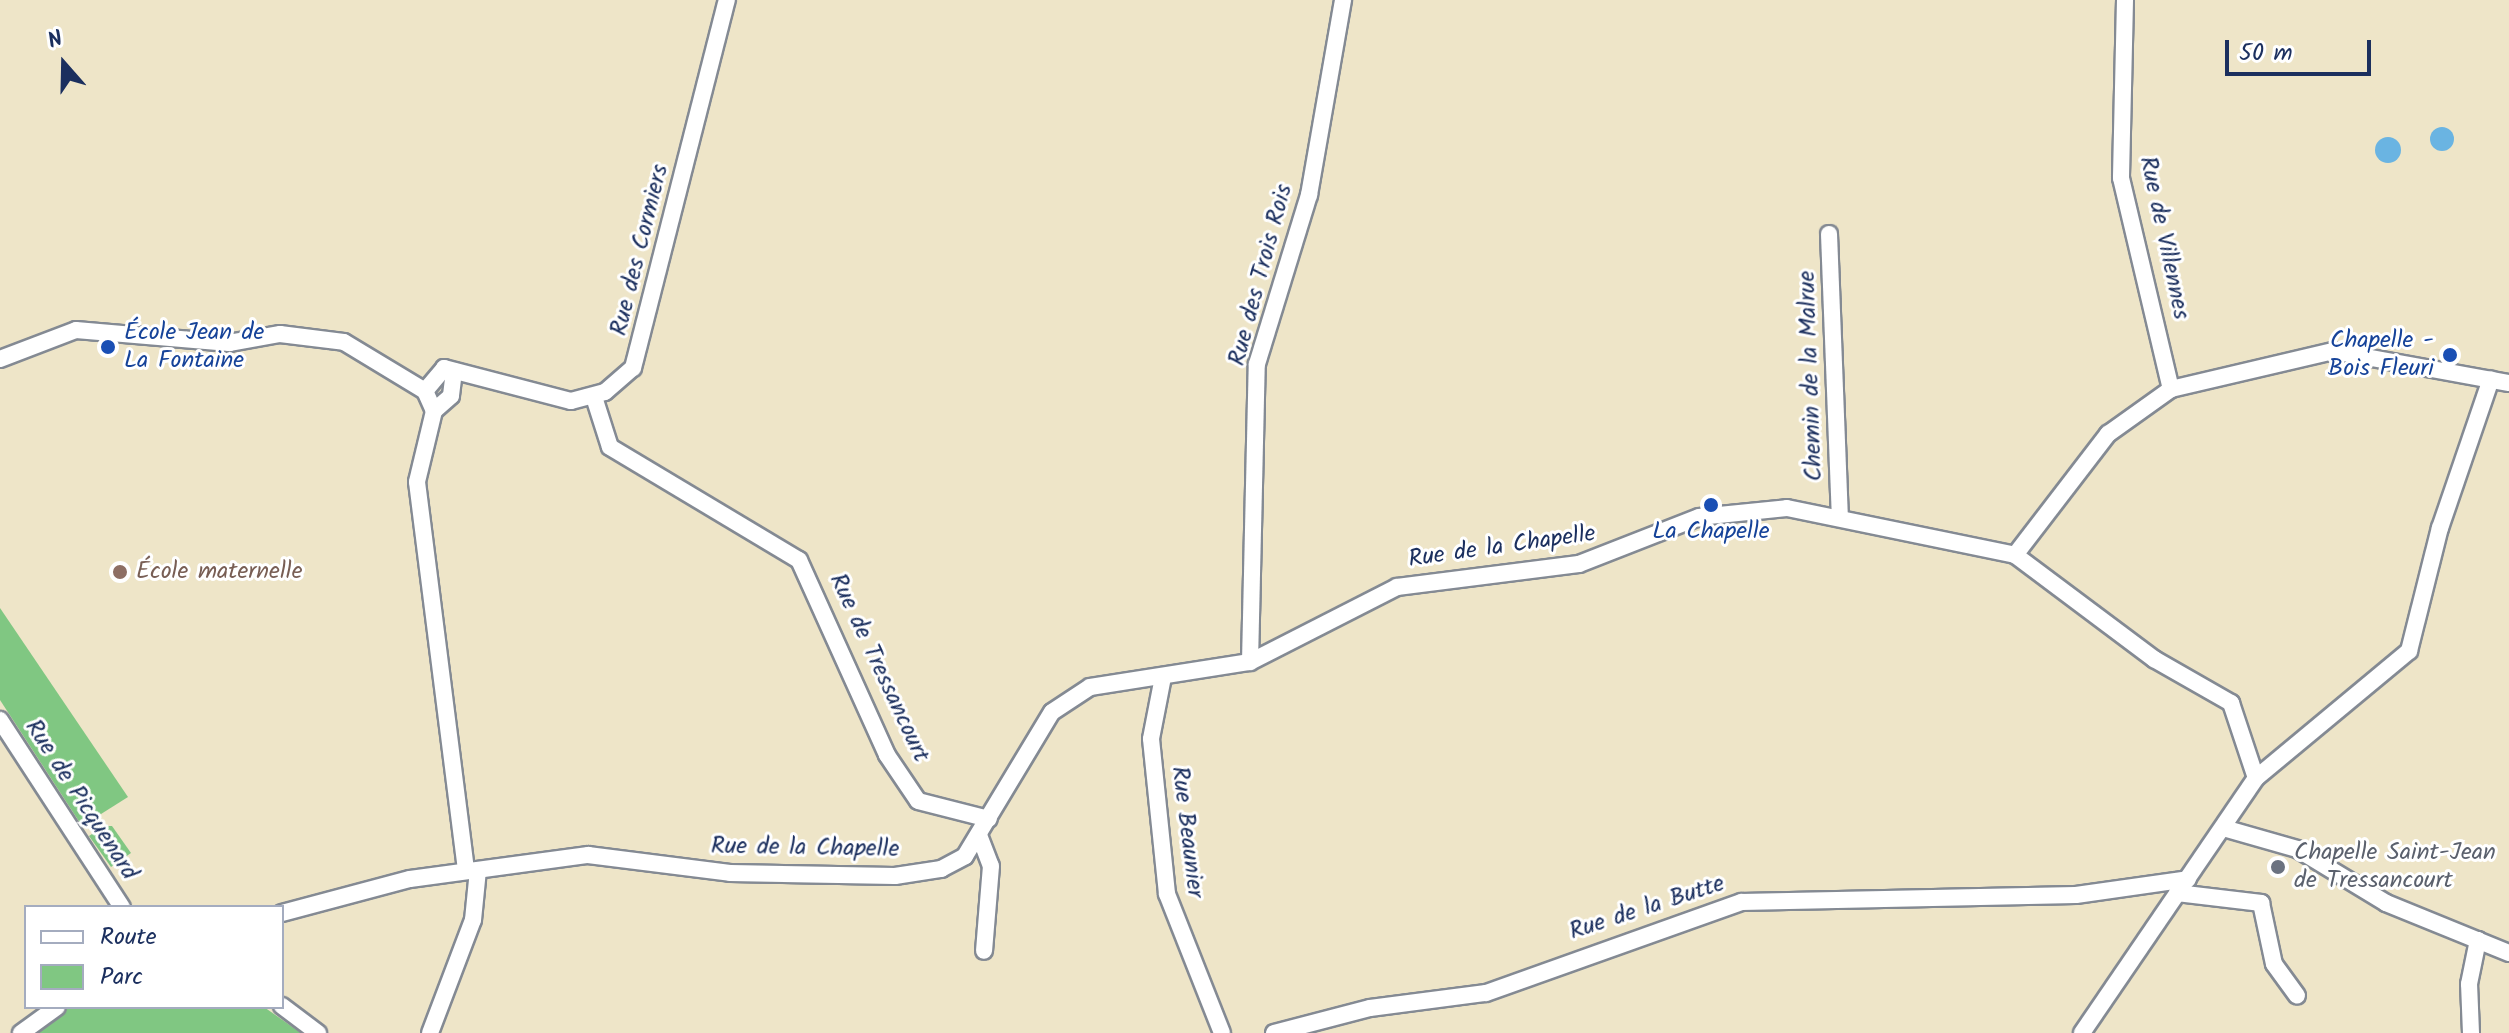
<!DOCTYPE html>
<meta charset="utf-8">
<style>
body{margin:0}
#map{position:relative;width:2509px;height:1033px;overflow:hidden;background:#eee5c8;font-family:Kalam,sans-serif}
div>[style]{position:absolute}
.green>*{inset:0;background:#80c782}
.water>*{inset:0;background:#6ab4e2}
.round{border-radius:50%}
.roads{filter:drop-shadow(2px 0 #848a93) drop-shadow(-2px 0 #848a93) drop-shadow(0 2px #848a93) drop-shadow(0 -2px #848a93)}
.street>*{height:16px;margin:-8px;padding:0 8px;transform-origin:8px;border-radius:8px;background:#fff}
.dots>*{width:22px;height:22px;translate:-50% -50%;box-sizing:border-box;border:4px solid #fff;border-radius:50%}
span{translate:-50% -50%;white-space:nowrap;text-align:center;line-height:1.15;-webkit-text-stroke:6px #fff;paint-order:stroke}
.street-label{font-size:24px;color:#1b2f5e}
.transit-label{font-size:24px;color:#164399}
.left{translate:0 -50%;text-align:left}
.right{translate:-100% -50%;text-align:right}
.education-label{font-size:24px;color:#785e54}
.worship-label{font-size:24px;color:#5b616d}
.legend{position:absolute;left:24px;top:905px;width:260px;height:104px;box-sizing:border-box;background:#fff;border:2px solid #a4acbf;margin:0;padding:10px 14px;list-style:none;font-size:24px;color:#1b2f5e}
.legend li{display:flex;align-items:center;gap:16px;height:40px}
.legend b{width:40px;border:2px solid #a4acbf}
.north{position:absolute;left:24px;top:24px;width:80px;height:80px;-webkit-text-stroke:6px #fff;paint-order:stroke;rotate:340deg;font-size:22px;font-weight:700;line-height:32px;text-align:center;color:#1b2f5e}
.north::after{content:'';display:block;margin:auto;width:28px;height:36px;background:#1b2f5e;clip-path:polygon(50% 0,100% 100%,50% 72%,0 100%)}
.scale{position:absolute;left:2225px;top:40px;width:146px;height:36px;box-sizing:border-box;border:4px solid #1b2f5e;border-top:0;padding-left:10px;font-size:24px;line-height:28px;white-space:nowrap;color:#1b2f5e;-webkit-text-stroke:6px #fff;paint-order:stroke}
</style>
<div id="map">
<div class="green">
<i style="clip-path:polygon(0 608px,128px 797px,82px 826px,0 700px)"></i>
<i style="clip-path:polygon(104px 826px,112px 826px,131px 853px,111px 867px,89px 836px)"></i>
<i style="clip-path:polygon(65px 1007px,264px 1007px,301px 1033px,27px 1033px)"></i>
</div>
<div class="water">
<i class="round" style="left:2430px;top:127px;width:24px;height:24px"></i>
<i class="round" style="left:2375px;top:137px;width:26px;height:26px"></i>
</div>
<div class="roads">
<div class="street">
<i style="left:2125px;top:0;width:178px;rotate:91.3deg"></i>
<i style="left:2121px;top:178px;width:217px;rotate:76.7deg"></i>
<i style="left:1829px;top:234px;width:282px;rotate:87.8deg"></i>
<i style="left:0;top:359px;width:81px;rotate:-20.9deg"></i>
<i style="left:76px;top:330px;width:154px;rotate:4.9deg"></i>
<i style="left:229px;top:343px;width:52px;rotate:-10deg"></i>
<i style="left:280px;top:334px;width:64px;rotate:7.1deg"></i>
<i style="left:344px;top:342px;width:95px;rotate:31.2deg"></i>
<i style="left:454px;top:371px;width:25px;rotate:97deg"></i>
<i style="left:451px;top:396px;width:23px;rotate:139deg"></i>
<i style="left:434px;top:411px;width:73px;rotate:103.5deg"></i>
<i style="left:417px;top:482px;width:392px;rotate:82.8deg"></i>
<i style="left:594px;top:397px;width:52px;rotate:72.3deg"></i>
<i style="left:610px;top:447px;width:220px;rotate:30.9deg"></i>
<i style="left:799px;top:560px;width:214px;rotate:65.7deg"></i>
<i style="left:887px;top:755px;width:55px;rotate:56deg"></i>
<i style="left:918px;top:801px;width:73px;rotate:14.2deg"></i>
<i style="left:434px;top:411px;width:22px;rotate:-114deg"></i>
<i style="left:425px;top:391px;width:30px;rotate:-50deg"></i>
<i style="left:444px;top:368px;width:131px;rotate:14.6deg"></i>
<i style="left:571px;top:401px;width:35px;rotate:-15deg"></i>
<i style="left:605px;top:392px;width:37px;rotate:-41deg"></i>
<i style="left:633px;top:368px;width:380px;rotate:-75.7deg"></i>
<i style="left:2015px;top:555px;width:153px;rotate:-52.5deg"></i>
<i style="left:2108px;top:434px;width:77px;rotate:-35.5deg"></i>
<i style="left:2171px;top:389px;width:166px;rotate:-13.2deg"></i>
<i style="left:2333px;top:351px;width:179px;rotate:10.3deg"></i>
<i style="left:1250px;top:662px;width:298px;rotate:-88.7deg"></i>
<i style="left:1257px;top:364px;width:177px;rotate:-72.9deg"></i>
<i style="left:1309px;top:195px;width:198px;rotate:-80.1deg"></i>
<i style="left:1163px;top:677px;width:63px;rotate:101deg"></i>
<i style="left:1151px;top:739px;width:156px;rotate:84.1deg"></i>
<i style="left:1167px;top:894px;width:149px;rotate:68.4deg"></i>
<i style="left:0;top:720px;width:223px;rotate:56.9deg"></i>
<i style="left:2227px;top:829px;width:73px;rotate:15.9deg"></i>
<i style="left:2297px;top:849px;width:104px;rotate:31.2deg"></i>
<i style="left:2386px;top:903px;width:133px;rotate:22.1deg"></i>
<i style="left:979px;top:835px;width:33px;rotate:69deg"></i>
<i style="left:991px;top:866px;width:85px;rotate:94.7deg"></i>
<i style="left:2177px;top:893px;width:85px;rotate:6.8deg"></i>
<i style="left:2261px;top:903px;width:62px;rotate:78deg"></i>
<i style="left:2274px;top:964px;width:39px;rotate:54deg"></i>
<i style="left:282px;top:913px;width:132px;rotate:-14.9deg"></i>
<i style="left:410px;top:879px;width:180px;rotate:-7.7deg"></i>
<i style="left:588px;top:855px;width:143px;rotate:7.2deg"></i>
<i style="left:730px;top:873px;width:165px;rotate:1deg"></i>
<i style="left:895px;top:876px;width:47px;rotate:-8.7deg"></i>
<i style="left:941px;top:869px;width:27px;rotate:-28deg"></i>
<i style="left:965px;top:856px;width:168px;rotate:-58.9deg"></i>
<i style="left:1052px;top:712px;width:45px;rotate:-33.3deg"></i>
<i style="left:1090px;top:687px;width:162px;rotate:-8.9deg"></i>
<i style="left:1250px;top:662px;width:165px;rotate:-27deg"></i>
<i style="left:1397px;top:587px;width:183px;rotate:-7.2deg"></i>
<i style="left:1579px;top:564px;width:129px;rotate:-21.4deg"></i>
<i style="left:1699px;top:517px;width:88px;rotate:-5.8deg"></i>
<i style="left:1787px;top:508px;width:233px;rotate:11.6deg"></i>
<i style="left:2015px;top:555px;width:174px;rotate:36.8deg"></i>
<i style="left:2154px;top:659px;width:89px;rotate:29.7deg"></i>
<i style="left:2231px;top:703px;width:79px;rotate:71.6deg"></i>
<i style="left:282px;top:1006px;width:45px;rotate:36.9deg"></i>
<i style="left:21px;top:1033px;width:44px;rotate:-35.8deg"></i>
<i style="left:430px;top:1033px;width:121px;rotate:-69.2deg"></i>
<i style="left:473px;top:920px;width:50px;rotate:-84.3deg"></i>
<i style="left:1274px;top:1033px;width:99px;rotate:-14.6deg"></i>
<i style="left:1370px;top:1008px;width:117px;rotate:-7.4deg"></i>
<i style="left:1486px;top:993px;width:271px;rotate:-19.6deg"></i>
<i style="left:1741px;top:902px;width:335px;rotate:-1.2deg"></i>
<i style="left:2076px;top:895px;width:113px;rotate:-8.1deg"></i>
<i style="left:2082px;top:1033px;width:309px;rotate:-55.7deg"></i>
<i style="left:2256px;top:778px;width:199px;rotate:-39.7deg"></i>
<i style="left:2409px;top:651px;width:127px;rotate:-75.9deg"></i>
<i style="left:2440px;top:528px;width:157px;rotate:-71.1deg"></i>
<i style="left:2471px;top:1033px;width:49px;rotate:-92.3deg"></i>
<i style="left:2469px;top:984px;width:45px;rotate:-78.4deg"></i>
</div>
</div>
<div class="dots">
<i style="left:108px;top:347px;background:#1a4fb4"></i>
<i style="left:2450px;top:355px;background:#1a4fb4"></i>
<i style="left:1711px;top:505px;background:#1a4fb4"></i>
<i style="left:120px;top:572px;background:#8d6e63"></i>
<i style="left:2278px;top:867px;background:#6b7280"></i>
</div>
<div class="street-label">
<span style="left:2164px;top:238px;rotate:78deg">Rue de Villennes</span>
<span style="left:640px;top:250px;rotate:-76deg">Rue des Cormiers</span>
<span style="left:1261px;top:275px;rotate:-75deg">Rue des Trois Rois</span>
<span style="left:1811px;top:376px;rotate:-92deg">Chemin de la Malrue</span>
<span style="left:1502px;top:547px;rotate:-8deg">Rue de la Chapelle</span>
<span style="left:879px;top:668px;rotate:65deg">Rue de Tressancourt</span>
<span style="left:81px;top:800px;rotate:57deg">Rue de Picquenard</span>
<span style="left:1187px;top:832px;rotate:83deg">Rue Beaunier</span>
<span style="left:805px;top:848px;rotate:1deg">Rue de la Chapelle</span>
<span style="left:1647px;top:908px;rotate:-18deg">Rue de la Butte</span>
</div>
<div class="transit-label">
<span class="left" style="left:124px;top:347px">École Jean de<br>La Fontaine</span>
<span class="right" style="left:2434px;top:355px">Chapelle -<br>Bois Fleuri</span>
<span style="left:1711px;top:532px">La Chapelle</span>
</div>
<div class="education-label">
<span class="left" style="left:136px;top:572px">École maternelle</span>
</div>
<div class="worship-label">
<span class="left" style="left:2294px;top:867px">Chapelle Saint-Jean<br>de Tressancourt</span>
</div>
<ul class="legend">
<li><b style="height:10px;background:#fff"></b>Route</li>
<li><b style="height:22px;background:#80c782"></b>Parc</li>
</ul>
<div class="north">N</div>
<div class="scale">50 m</div>
</div>
